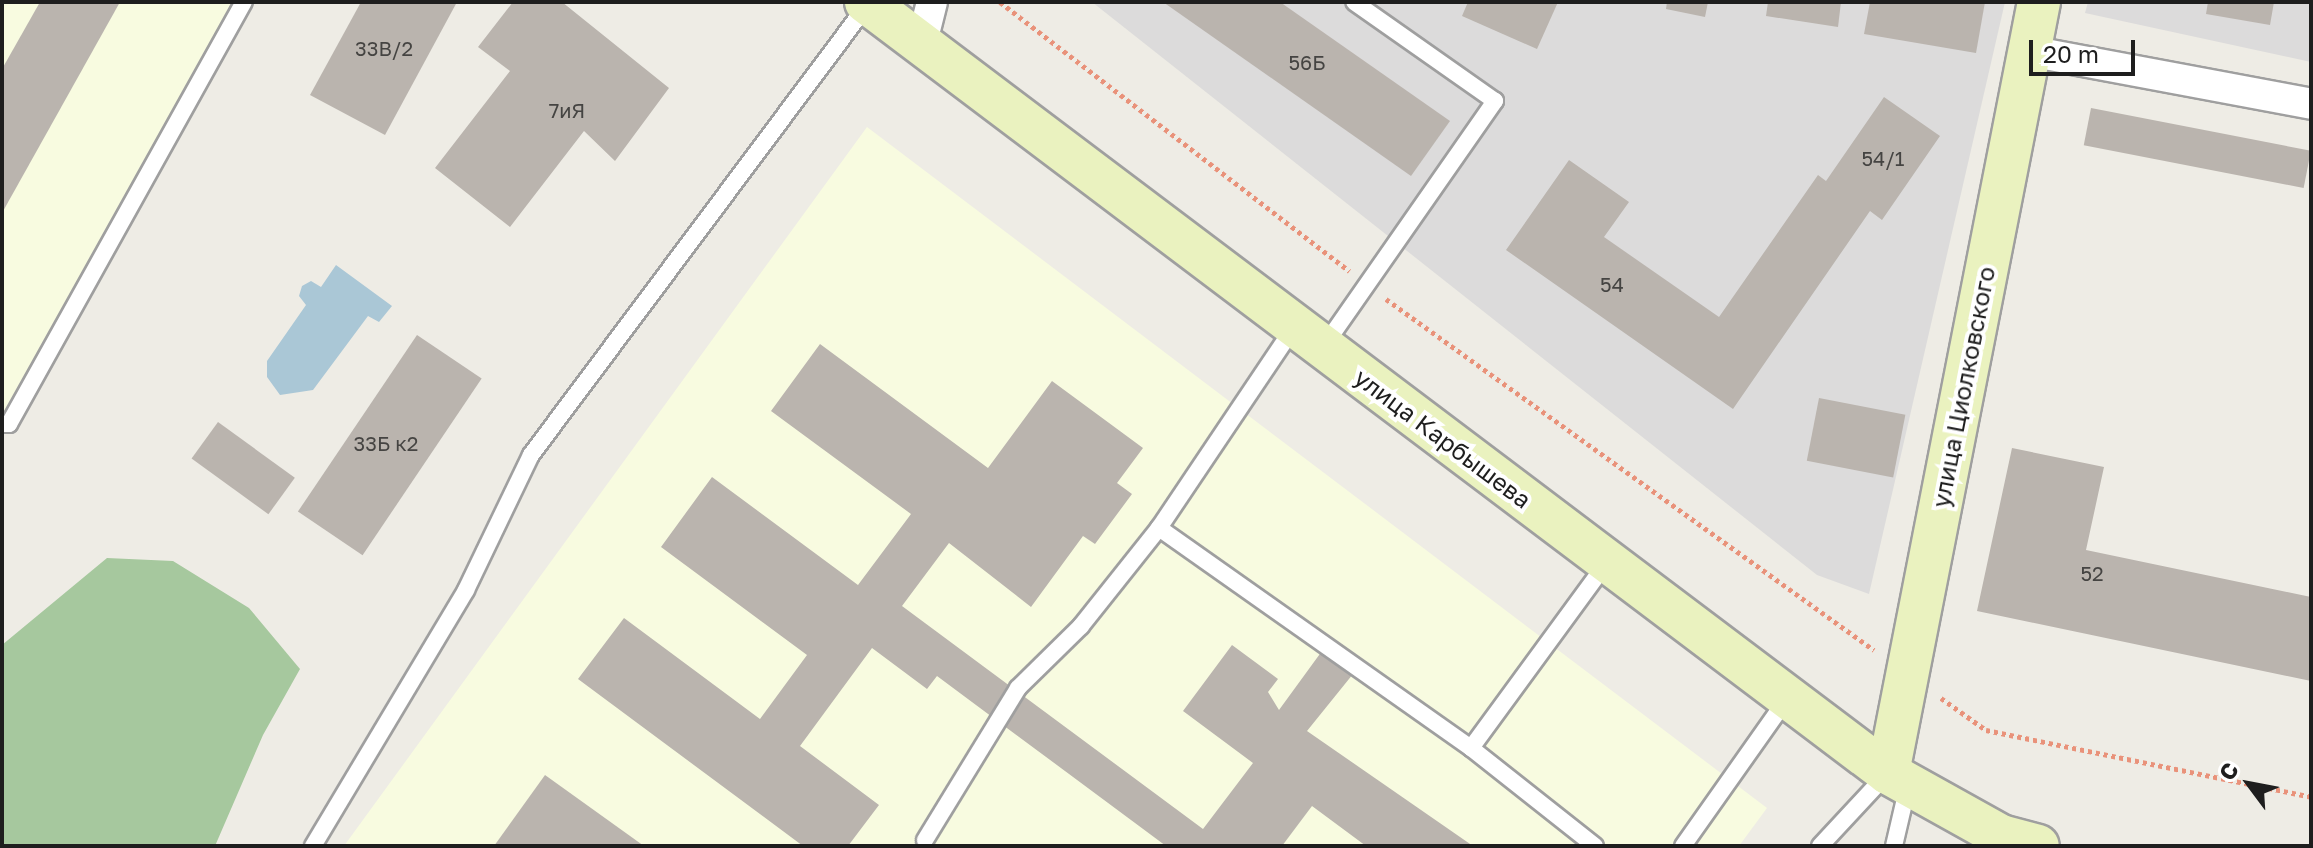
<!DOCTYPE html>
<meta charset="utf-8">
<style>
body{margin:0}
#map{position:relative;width:2313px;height:848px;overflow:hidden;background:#eeece5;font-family:"Golos Text",sans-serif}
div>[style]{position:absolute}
.residential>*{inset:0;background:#dcdbdb}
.education>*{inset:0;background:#f8fbe0}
.forest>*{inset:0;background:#a6c89e}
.water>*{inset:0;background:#aac7d6}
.building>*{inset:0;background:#bab4ae;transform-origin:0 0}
.path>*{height:5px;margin-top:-2.5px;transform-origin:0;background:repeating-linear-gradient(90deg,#e9927a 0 4px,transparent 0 8px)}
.roads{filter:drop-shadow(2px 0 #9f9f9f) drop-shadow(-2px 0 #9f9f9f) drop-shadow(0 2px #9f9f9f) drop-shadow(0 -2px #9f9f9f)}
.lane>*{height:16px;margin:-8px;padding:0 8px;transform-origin:8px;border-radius:8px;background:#fff}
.street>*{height:30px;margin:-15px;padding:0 15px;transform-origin:15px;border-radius:15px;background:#fff}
.secondary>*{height:42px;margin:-21px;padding:0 21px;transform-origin:21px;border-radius:21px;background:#eaf2bf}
span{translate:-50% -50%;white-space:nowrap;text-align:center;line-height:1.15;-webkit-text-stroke:8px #fff;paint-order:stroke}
.number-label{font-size:20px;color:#454442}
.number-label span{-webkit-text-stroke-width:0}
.street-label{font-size:24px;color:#1e1e1e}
.frame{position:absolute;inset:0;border:4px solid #1e1e1e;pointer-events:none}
.north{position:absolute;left:2209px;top:744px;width:80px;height:80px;-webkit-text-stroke:6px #fff;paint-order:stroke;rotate:302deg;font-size:22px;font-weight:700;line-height:32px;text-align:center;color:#1e1e1e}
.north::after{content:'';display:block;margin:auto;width:28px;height:36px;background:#1e1e1e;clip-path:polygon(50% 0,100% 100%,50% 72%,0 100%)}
.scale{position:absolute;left:2029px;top:40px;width:106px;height:36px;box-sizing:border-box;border:4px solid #1e1e1e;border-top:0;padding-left:10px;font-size:24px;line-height:28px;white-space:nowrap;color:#1e1e1e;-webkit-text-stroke:6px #fff;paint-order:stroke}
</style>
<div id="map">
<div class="residential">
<i style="clip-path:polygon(1092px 2px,2005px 2px,1869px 594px,1817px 575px)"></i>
<i style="clip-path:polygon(2088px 2px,2311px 2px,2311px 62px,2085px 13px)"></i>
</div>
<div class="education">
<i style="clip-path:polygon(2px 2px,244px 2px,2px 437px)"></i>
<i style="clip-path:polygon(867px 127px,1767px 808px,1739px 846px,344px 846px)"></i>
</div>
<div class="forest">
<i style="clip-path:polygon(107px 558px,173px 561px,249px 608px,300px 669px,263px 735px,215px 846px,2px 846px,2px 645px)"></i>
</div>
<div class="water">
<i style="clip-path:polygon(336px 265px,392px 306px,379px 322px,368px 316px,313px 390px,280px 395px,267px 377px,267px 361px,306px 305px,299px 296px,302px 286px,311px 281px,321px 287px)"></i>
</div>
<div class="building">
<i style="clip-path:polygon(40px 2px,120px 2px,2px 213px,2px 69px)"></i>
<i style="clip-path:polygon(361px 2px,457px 2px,385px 135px,310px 95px)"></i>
<i style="clip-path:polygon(513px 2px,562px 2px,669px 88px,615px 161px,584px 131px,510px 227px,435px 168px,510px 71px,478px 47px)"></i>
<i style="clip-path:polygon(1163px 2px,1280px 2px,1450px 121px,1411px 176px)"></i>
<i style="clip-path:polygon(1468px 2px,1558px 2px,1537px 49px,1462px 16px)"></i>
<i style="clip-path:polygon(1667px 2px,1708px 2px,1705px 17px,1666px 9px)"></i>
<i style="clip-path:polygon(1768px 2px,1841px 2px,1838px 27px,1766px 16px)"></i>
<i style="clip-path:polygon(1870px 2px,1985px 2px,1976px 53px,1864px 34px)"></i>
<i style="clip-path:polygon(2208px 2px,2274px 2px,2270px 25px,2206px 14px)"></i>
<i style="clip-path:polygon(1884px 97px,1940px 136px,1882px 220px,1870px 211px,1733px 409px,1506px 250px,1569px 160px,1629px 202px,1604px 237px,1719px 317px,1818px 175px,1826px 181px)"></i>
<i style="left:2091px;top:108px;width:224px;height:38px;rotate:11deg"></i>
<i style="left:417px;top:335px;width:78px;height:213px;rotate:34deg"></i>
<i style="clip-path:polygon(820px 344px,988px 468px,1052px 381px,1143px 448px,1117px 483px,1132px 494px,1095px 544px,1083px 536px,1031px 607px,949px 543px,902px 606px,1203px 829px,1253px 763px,1183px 711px,1232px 645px,1278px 679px,1268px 692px,1279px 710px,1322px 651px,1353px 674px,1307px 731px,1473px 846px,1366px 846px,1312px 806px,1282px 846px,1166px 846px,937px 676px,927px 689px,872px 648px,800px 746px,879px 805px,848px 846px,803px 846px,578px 679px,624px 618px,760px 719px,807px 655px,661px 547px,712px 477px,858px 585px,911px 514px,771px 411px)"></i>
<i style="left:1819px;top:398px;width:88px;height:64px;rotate:11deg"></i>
<i style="left:218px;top:422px;width:95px;height:45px;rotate:36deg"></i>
<i style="clip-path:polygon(2012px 448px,2104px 467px,2086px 550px,2311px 597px,2311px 681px,1977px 611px)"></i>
<i style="clip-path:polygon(545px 775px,644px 846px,494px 846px)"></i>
</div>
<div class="path">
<i style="left:1000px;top:2px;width:441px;rotate:37.6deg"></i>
<i style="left:1386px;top:299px;width:601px;rotate:35.73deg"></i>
<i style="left:1941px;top:698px;width:55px;rotate:35.4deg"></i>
<i style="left:1986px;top:730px;width:332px;rotate:11.6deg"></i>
</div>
<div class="roads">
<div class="lane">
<i style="left:1324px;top:346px;width:299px;rotate:-55.1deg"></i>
<i style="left:1495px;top:101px;width:172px;rotate:-144.9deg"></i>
<i style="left:2px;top:424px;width:7px"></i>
<i style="left:9px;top:424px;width:483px;rotate:-60.9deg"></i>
<i style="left:1159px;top:528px;width:382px;rotate:35.2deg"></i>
<i style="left:1471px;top:748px;width:158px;rotate:38.3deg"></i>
<i style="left:1471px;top:748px;width:230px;rotate:-53.8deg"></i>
<i style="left:925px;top:840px;width:178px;rotate:-58.5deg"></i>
<i style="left:1018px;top:688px;width:88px;rotate:-44.5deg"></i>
<i style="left:1081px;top:626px;width:125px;rotate:-51.5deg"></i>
<i style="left:1159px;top:528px;width:242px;rotate:-56.1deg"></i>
<i style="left:313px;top:846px;width:298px;rotate:-59.1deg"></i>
<i style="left:466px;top:590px;width:150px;rotate:-64.3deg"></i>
<i style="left:531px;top:455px;width:562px;rotate:-53.25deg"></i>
<i style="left:1683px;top:846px;width:182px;rotate:-54.8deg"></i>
<i style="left:1820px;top:846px;width:98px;rotate:-47.1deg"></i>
<i style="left:1894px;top:846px;width:62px;rotate:-76.9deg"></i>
</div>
<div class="street">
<i style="left:921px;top:46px;width:45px;rotate:-76deg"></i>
<i style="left:2029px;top:51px;width:287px;rotate:10.6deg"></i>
</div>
<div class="secondary">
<i style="left:866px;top:2px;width:1280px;rotate:37.03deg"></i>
<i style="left:1888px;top:773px;width:129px;rotate:29.1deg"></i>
<i style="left:2001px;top:836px;width:38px;rotate:15deg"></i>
<i style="left:1888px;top:773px;width:786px;rotate:-78.92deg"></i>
</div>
</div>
<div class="number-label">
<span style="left:384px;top:48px">33В/2</span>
<span style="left:1307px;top:62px">56Б</span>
<span style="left:567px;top:110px">7иЯ</span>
<span style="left:1883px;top:158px">54/1</span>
<span style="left:1612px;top:284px">54</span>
<span style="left:386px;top:443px">33Б к2</span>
<span style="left:2092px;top:573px">52</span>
</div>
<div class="street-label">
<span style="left:1963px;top:387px;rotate:-79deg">улица Циолковского</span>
<span style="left:1443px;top:438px;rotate:37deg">улица Карбышева</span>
</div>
<div class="frame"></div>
<div class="north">С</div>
<div class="scale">20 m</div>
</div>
